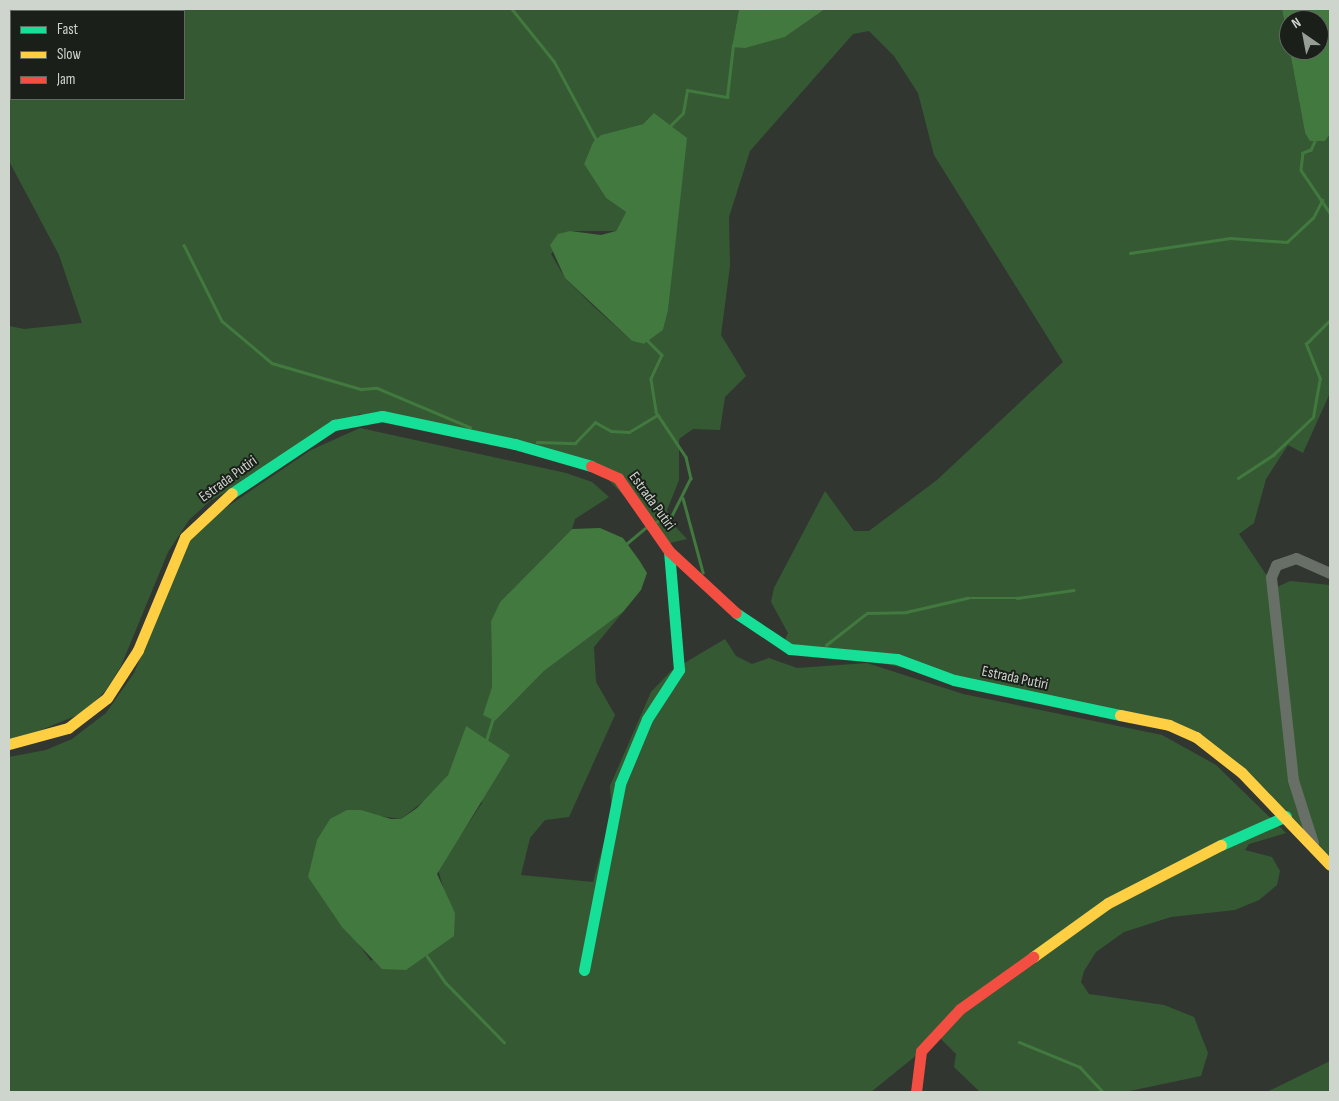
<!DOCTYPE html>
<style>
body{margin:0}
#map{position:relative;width:1339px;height:1101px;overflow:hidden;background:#313730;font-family:"Sofia Sans Condensed",sans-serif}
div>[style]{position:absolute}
.green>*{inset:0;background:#355a33}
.water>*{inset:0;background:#41793f}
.stream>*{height:2.5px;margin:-1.25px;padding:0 1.25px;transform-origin:1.25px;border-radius:1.25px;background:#41793f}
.street>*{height:11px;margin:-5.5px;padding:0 5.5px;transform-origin:5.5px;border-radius:5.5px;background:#676f66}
.fast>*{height:11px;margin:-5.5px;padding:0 5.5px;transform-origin:5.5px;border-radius:5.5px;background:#16e098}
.slow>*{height:11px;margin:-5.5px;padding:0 5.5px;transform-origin:5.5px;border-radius:5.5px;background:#ffcf43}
.jam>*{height:11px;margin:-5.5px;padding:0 5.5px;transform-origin:5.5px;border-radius:5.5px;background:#f24e42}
span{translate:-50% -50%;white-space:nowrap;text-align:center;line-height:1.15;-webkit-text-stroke:4px #1a1f1a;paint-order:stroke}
.street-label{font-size:15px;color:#ced5cd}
.frame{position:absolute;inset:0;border:10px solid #ced5cd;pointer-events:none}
.legend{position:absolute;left:10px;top:10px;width:175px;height:90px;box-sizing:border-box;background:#1a1f1a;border:1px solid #626862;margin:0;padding:6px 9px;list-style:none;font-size:15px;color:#ced5cd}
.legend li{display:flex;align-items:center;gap:10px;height:25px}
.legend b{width:25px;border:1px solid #626862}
.north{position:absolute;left:1279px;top:10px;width:50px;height:50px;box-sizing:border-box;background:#1a1f1a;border:1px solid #626862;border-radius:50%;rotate:327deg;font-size:14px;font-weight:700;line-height:20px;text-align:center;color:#ced5cd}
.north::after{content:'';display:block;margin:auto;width:18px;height:22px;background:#979e96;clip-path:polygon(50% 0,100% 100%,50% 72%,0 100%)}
</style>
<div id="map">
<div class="green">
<i style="clip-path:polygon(evenodd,9px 9px,739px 9px,732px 47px,785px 37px,825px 9px,1282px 9px,1305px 133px,1325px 141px,1330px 134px,1330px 393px,1303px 453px,1288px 445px,1266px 479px,1254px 523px,1239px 534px,1275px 588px,1290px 581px,1330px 585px,1330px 860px,1189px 730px,784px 642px,788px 633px,771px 602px,774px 588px,825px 491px,854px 531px,869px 531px,937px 480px,1063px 362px,934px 155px,918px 93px,894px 56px,869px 31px,853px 34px,750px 151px,729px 217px,730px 266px,721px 335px,746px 376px,725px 397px,720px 430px,693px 429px,679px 439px,679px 480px,667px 510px,670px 521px,687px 539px,670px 543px,598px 469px,359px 414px,210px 501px,189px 520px,168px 552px,121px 666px,106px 690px,85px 712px,9px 743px,9px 326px,24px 329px,82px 323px,59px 255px,9px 161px,9px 9px,11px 11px,184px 11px,184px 99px,11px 99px,11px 11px,9px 9px,654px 114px,686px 138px,668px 311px,663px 330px,644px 344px,632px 341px,592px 305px,565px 278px,551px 254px,570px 231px,616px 231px,626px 212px,606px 198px,584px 164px,593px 142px,601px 135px,643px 124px,654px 114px)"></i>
<i style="clip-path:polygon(evenodd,360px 428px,566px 473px,592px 482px,609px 497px,575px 519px,572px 529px,500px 602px,491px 621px,492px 687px,484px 715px,495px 721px,544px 671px,623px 612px,594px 647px,596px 682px,615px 715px,569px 817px,545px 820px,530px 838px,521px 875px,593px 882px,612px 813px,610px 786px,651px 692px,671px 671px,725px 639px,736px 656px,752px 664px,769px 658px,797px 668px,867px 663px,963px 694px,1162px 735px,1216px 765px,1286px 833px,1249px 844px,1245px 850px,1272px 857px,1280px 871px,1277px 885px,1259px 900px,1235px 910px,1171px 917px,1124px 932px,1096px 952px,1084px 971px,1081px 982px,1089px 994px,1164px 1005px,1194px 1017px,1208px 1053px,1201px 1076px,1125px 1092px,980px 1092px,954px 1067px,956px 1054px,939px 1037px,871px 1092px,9px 1092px,9px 757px,46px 750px,72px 739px,106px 713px,134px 673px,189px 541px,218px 513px,311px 450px,360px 428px,466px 726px,482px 803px,438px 869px,445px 894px,371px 961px,308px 876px,380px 816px,401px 819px,435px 792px,448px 775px,466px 726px)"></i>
<i style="clip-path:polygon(1330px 1061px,1330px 1092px,1267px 1092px)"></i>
</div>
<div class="water">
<i style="clip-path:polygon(739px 9px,825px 9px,785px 37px,745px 48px,732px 47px)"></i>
<i style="clip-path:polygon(evenodd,1282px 9px,1330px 9px,1330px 134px,1325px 141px,1310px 141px,1305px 133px,1282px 9px,1289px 20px,1319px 20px,1319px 50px,1289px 50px,1289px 20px)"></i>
<i style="clip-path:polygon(654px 113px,687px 138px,668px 311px,663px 330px,644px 344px,632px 341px,565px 278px,550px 245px,558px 234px,570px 231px,601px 235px,616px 231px,626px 212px,606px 198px,584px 164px,593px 142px,601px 135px,643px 124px)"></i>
<i style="clip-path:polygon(600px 528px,623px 538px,639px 560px,647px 573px,641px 590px,623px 612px,544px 671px,495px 721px,483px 715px,492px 687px,491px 621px,500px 602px,572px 529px)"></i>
<i style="clip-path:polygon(466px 726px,510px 755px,437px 874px,455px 913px,454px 936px,406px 970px,382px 969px,342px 927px,308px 877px,317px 840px,330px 819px,347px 810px,361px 810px,391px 819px,401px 819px,417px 808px,448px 775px)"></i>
</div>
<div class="stream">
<i style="left:512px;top:9px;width:67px;rotate:51.1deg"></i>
<i style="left:554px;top:61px;width:91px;rotate:61.7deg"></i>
<i style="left:668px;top:128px;width:21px;rotate:-45deg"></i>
<i style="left:683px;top:113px;width:23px;rotate:-80deg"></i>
<i style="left:687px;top:90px;width:41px;rotate:9.9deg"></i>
<i style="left:727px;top:97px;width:52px;rotate:-83.4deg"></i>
<i style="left:1316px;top:139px;width:12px;rotate:114deg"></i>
<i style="left:1311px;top:150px;width:9px;rotate:159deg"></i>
<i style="left:1303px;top:153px;width:17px;rotate:97deg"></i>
<i style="left:1301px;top:170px;width:52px;rotate:56deg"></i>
<i style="left:184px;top:245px;width:85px;rotate:63.4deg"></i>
<i style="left:222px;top:321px;width:65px;rotate:40deg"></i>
<i style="left:272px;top:363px;width:93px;rotate:16.3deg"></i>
<i style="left:361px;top:389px;width:16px;rotate:-4deg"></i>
<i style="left:377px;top:388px;width:101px;rotate:22.8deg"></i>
<i style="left:1130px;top:253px;width:101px;rotate:-8.5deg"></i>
<i style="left:1230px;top:238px;width:57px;rotate:4deg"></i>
<i style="left:1287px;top:242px;width:35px;rotate:-43deg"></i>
<i style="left:1313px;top:218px;width:20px;rotate:-63deg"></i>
<i style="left:647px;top:340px;width:21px;rotate:45deg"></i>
<i style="left:662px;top:355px;width:26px;rotate:115deg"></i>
<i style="left:651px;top:379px;width:33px;rotate:81deg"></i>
<i style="left:656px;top:412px;width:54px;rotate:56.3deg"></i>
<i style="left:686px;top:457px;width:22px;rotate:77deg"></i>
<i style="left:691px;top:478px;width:42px;rotate:116.6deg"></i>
<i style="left:672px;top:516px;width:16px;rotate:158deg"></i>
<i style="left:537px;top:442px;width:38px;rotate:2deg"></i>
<i style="left:575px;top:443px;width:29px;rotate:-46deg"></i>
<i style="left:595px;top:422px;width:18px;rotate:29deg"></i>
<i style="left:611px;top:431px;width:18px;rotate:3deg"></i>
<i style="left:629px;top:432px;width:33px;rotate:-31deg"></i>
<i style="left:1238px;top:478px;width:42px;rotate:-33.3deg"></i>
<i style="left:1273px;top:455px;width:55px;rotate:-43.5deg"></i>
<i style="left:1313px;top:417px;width:39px;rotate:-80deg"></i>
<i style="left:1320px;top:379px;width:38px;rotate:-112deg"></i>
<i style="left:1306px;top:344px;width:34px;rotate:-45deg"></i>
<i style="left:683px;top:498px;width:77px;rotate:74.9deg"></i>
<i style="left:625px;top:545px;width:26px;rotate:-40deg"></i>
<i style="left:826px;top:645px;width:52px;rotate:-38deg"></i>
<i style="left:867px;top:613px;width:39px;rotate:-1deg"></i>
<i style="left:906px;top:612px;width:63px;rotate:-12.9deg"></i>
<i style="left:967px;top:598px;width:50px"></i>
<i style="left:1017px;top:598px;width:57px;rotate:-8.1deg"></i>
<i style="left:486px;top:741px;width:24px;rotate:-73deg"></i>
<i style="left:427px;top:956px;width:33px;rotate:55deg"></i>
<i style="left:446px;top:983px;width:83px;rotate:45.5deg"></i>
<i style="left:1019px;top:1042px;width:66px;rotate:22.3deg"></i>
<i style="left:1080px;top:1067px;width:34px;rotate:47deg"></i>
</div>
<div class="street">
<i style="left:1313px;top:843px;width:66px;rotate:-107.6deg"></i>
<i style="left:1293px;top:780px;width:204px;rotate:-96.2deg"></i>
<i style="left:1271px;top:577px;width:13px;rotate:-67deg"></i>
<i style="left:1276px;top:565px;width:21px;rotate:-19deg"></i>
<i style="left:1296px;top:558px;width:37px;rotate:24deg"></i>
</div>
<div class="fast">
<i style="left:232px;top:493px;width:123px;rotate:-33.7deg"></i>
<i style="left:334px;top:425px;width:49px;rotate:-10.6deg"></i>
<i style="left:382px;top:416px;width:136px;rotate:11.9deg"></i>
<i style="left:515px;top:444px;width:79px;rotate:16.1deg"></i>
<i style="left:736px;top:613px;width:65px;rotate:33.7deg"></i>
<i style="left:790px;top:649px;width:107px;rotate:5.3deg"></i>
<i style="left:897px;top:659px;width:61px;rotate:20.2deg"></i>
<i style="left:954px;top:680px;width:170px;rotate:11.9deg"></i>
<i style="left:1221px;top:845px;width:71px;rotate:-24deg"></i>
<i style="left:584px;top:970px;width:189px;rotate:-79deg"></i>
<i style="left:620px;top:784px;width:70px;rotate:-67.4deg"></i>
<i style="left:647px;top:719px;width:59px;rotate:-56.9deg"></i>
<i style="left:679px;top:670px;width:119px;rotate:-94.8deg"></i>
</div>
<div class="slow">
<i style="left:1120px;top:715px;width:50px;rotate:11.5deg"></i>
<i style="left:1169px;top:725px;width:30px;rotate:24deg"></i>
<i style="left:1196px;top:737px;width:58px;rotate:38deg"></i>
<i style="left:1242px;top:773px;width:127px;rotate:46.3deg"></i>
<i style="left:9px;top:744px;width:61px;rotate:-15.2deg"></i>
<i style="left:68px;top:728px;width:49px;rotate:-37.6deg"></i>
<i style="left:107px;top:698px;width:57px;rotate:-57.1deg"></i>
<i style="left:138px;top:650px;width:122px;rotate:-67.4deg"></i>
<i style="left:185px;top:537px;width:64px;rotate:-43.1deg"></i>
<i style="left:1033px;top:957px;width:92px;rotate:-35.8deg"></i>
<i style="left:1108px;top:903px;width:127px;rotate:-27.2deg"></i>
</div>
<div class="jam">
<i style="left:591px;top:466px;width:30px;rotate:24deg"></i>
<i style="left:618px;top:478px;width:89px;rotate:55.1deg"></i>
<i style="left:669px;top:551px;width:91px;rotate:42.8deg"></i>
<i style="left:916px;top:1092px;width:41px;rotate:-83deg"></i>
<i style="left:921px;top:1051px;width:57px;rotate:-47.1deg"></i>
<i style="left:960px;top:1009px;width:90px;rotate:-35.5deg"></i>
</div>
<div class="street-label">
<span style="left:228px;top:479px;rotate:-36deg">Estrada Putiri</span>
<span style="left:652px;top:501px;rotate:54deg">Estrada Putiri</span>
<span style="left:1015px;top:678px;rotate:12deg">Estrada Putiri</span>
</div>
<div class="frame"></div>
<ul class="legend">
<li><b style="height:6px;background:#16e098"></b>Fast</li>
<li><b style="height:6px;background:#ffcf43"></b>Slow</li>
<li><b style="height:6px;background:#f24e42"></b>Jam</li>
</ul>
<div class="north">N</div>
</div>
